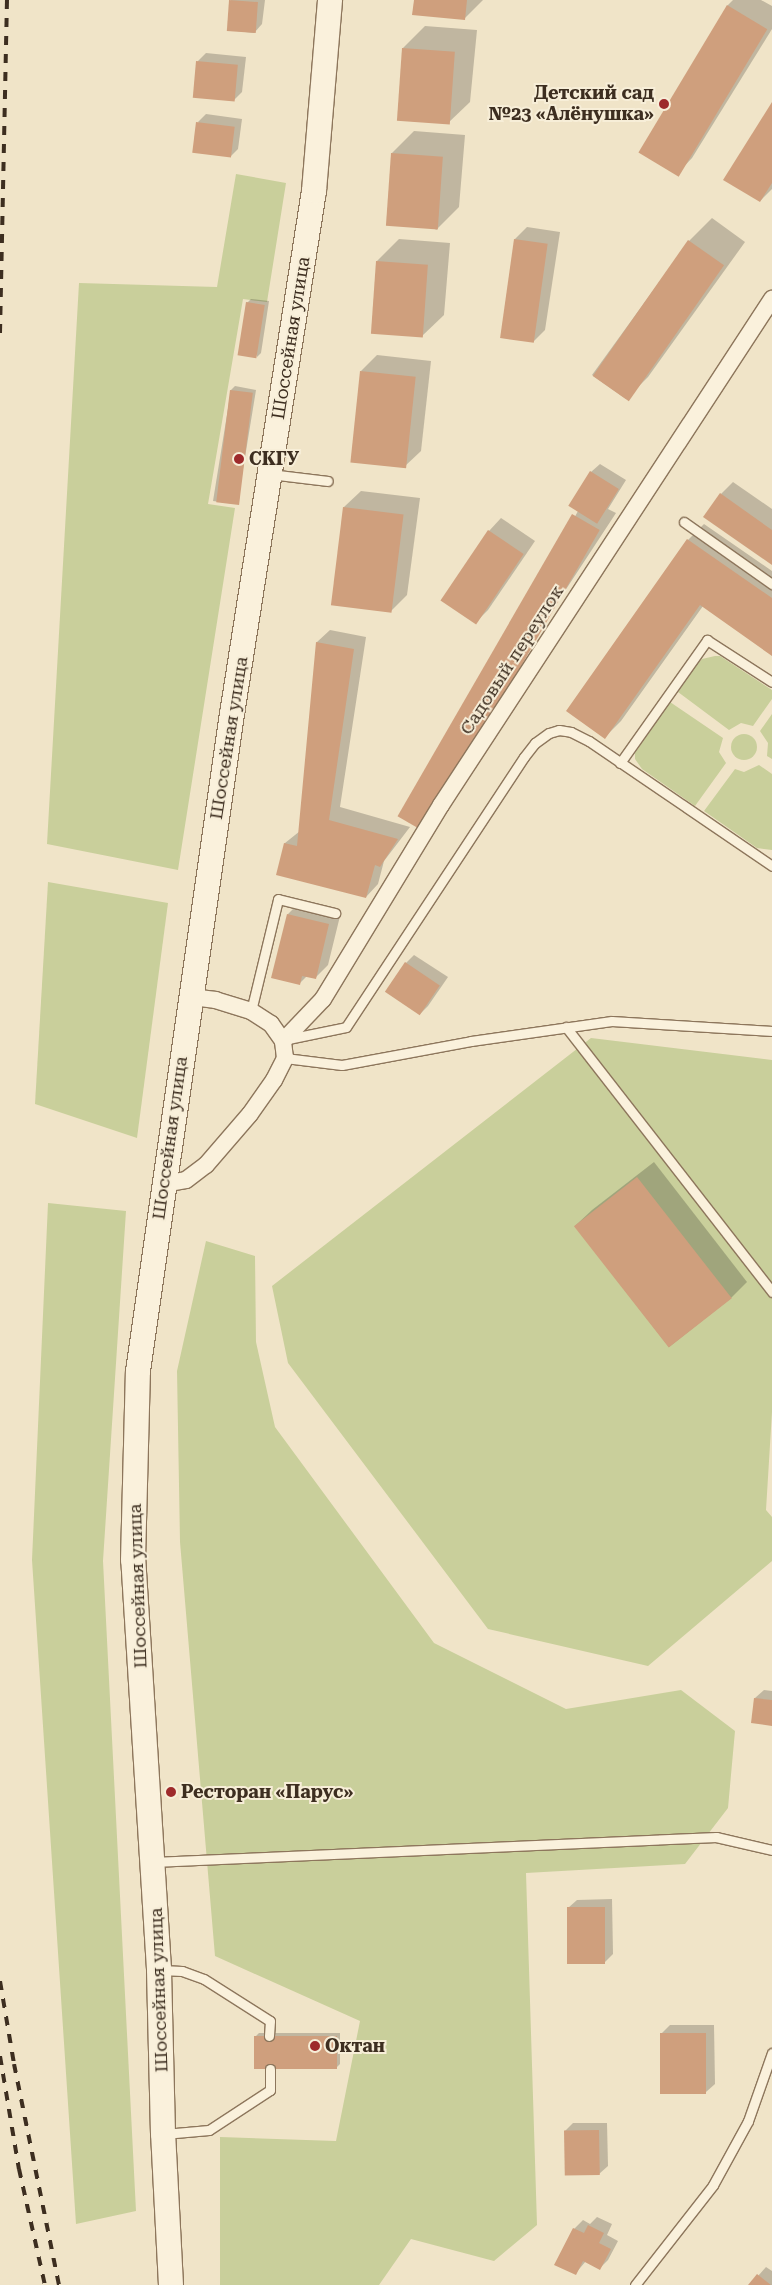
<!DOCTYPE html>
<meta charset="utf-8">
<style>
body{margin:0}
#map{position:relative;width:772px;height:2285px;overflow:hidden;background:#f0e4c8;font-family:"Roboto Serif",serif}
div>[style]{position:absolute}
.green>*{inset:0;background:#c9cf9b}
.round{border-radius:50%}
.shadow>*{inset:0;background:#0003}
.building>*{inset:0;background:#cf9f7d;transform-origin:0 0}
.roads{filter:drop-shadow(1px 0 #8d765c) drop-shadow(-1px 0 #8d765c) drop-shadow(0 1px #8d765c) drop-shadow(0 -1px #8d765c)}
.lane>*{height:9px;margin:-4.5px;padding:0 4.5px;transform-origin:4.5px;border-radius:4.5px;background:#faf1dc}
.street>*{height:16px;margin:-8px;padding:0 8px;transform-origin:8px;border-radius:8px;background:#faf1dc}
.secondary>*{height:24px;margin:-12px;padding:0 12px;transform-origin:12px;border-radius:12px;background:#faf1dc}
.rail>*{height:4px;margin-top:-2px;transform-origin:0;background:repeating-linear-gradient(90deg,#3d2e20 0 9px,transparent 0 18px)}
.dots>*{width:14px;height:14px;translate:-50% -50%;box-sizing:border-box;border:2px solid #f7eed8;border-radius:50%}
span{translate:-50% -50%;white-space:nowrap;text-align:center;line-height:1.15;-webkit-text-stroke:4px #f7eed8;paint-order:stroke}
.poi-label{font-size:18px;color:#3d2e20;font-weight:700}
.right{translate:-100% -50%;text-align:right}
.left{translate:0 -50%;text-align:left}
.street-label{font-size:18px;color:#3d2e20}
</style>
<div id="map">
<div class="green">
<i style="clip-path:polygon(236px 174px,286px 183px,267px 302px,243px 299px,208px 504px,235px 508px,178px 870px,47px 844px,79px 283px,217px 287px)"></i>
<i style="clip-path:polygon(715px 656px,720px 656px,772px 690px,772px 699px,753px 726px,741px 723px,729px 730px,678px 692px,697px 664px,702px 659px)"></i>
<i style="clip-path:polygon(670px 702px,723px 738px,719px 752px,726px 763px,695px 806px,642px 769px,635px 759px,635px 753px)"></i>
<i style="clip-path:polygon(772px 714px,772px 759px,767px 756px,768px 743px,760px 731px)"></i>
<i class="round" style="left:731px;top:734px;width:26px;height:26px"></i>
<i style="clip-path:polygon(759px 765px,772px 774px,772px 850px,757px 848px,704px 811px,735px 769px,744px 772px)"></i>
<i style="clip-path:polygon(48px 882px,168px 903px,137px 1138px,35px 1104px)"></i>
<i style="clip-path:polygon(591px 1038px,772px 1060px,772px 1412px,766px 1510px,772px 1517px,772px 1561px,648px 1666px,488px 1629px,288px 1363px,272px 1286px)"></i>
<i style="clip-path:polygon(48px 1203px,126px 1211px,103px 1561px,136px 2211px,76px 2224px,32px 1560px)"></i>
<i style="clip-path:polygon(206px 1241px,255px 1256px,256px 1342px,275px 1427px,434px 1643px,566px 1709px,681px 1690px,735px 1731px,728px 1808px,685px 1864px,526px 1873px,537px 2225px,494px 2261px,411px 2239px,379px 2285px,220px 2285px,220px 2137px,336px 2141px,360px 2021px,215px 1956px,180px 1542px,177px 1371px)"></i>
</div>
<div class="shadow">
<i style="clip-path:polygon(231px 0,265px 0,262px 24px,254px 33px,228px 30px)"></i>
<i style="clip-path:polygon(415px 0,483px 0,465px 18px)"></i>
<i style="clip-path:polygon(733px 0,761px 0,772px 6px,772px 29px,692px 158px,676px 175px,728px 5px)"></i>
<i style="clip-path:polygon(425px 26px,477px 30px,470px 102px,447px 124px,403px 48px)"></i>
<i style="clip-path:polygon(206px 53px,246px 57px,242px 92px,234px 100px,194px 96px,198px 61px)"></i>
<i style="clip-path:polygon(772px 104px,772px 189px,760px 201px)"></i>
<i style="clip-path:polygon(206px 114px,242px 119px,238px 149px,230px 157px,198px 122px)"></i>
<i style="clip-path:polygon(414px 131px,465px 135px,459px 207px,436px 230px,392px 153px)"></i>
<i style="clip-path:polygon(712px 218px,745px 242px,648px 377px,626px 399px,592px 375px,689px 241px)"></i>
<i style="clip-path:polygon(527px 227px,560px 232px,545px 330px,533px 342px,515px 239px)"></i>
<i style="clip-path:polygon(399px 239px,450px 243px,444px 315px,421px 337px,377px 261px)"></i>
<i style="clip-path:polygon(251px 299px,269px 301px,261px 353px,257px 357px,247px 303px)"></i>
<i style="clip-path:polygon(377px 355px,431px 361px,421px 451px,404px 467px,361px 371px)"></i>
<i style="clip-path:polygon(235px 386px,256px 390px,238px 500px,235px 504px,213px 501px,231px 390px)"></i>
<i style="clip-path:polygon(600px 464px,626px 480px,608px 509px,616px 513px,424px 806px,408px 823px,578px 511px,591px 472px)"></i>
<i style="clip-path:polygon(733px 482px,772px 509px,772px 563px,721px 494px)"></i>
<i style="clip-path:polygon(361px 491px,420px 498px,407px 595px,391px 611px,344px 507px)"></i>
<i style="clip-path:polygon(501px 518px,535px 541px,488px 610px,475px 623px,442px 600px,489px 531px)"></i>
<i style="clip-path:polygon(704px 524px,772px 571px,772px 654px,703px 606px,621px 721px,605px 737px,688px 540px)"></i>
<i style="clip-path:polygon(330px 630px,366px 637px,340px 807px,410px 827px,384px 861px,378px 884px,366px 897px,277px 874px,285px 843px,300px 831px,317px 642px)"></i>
<i style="clip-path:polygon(300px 902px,341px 912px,328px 965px,315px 978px,307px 976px,299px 984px,288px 914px)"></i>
<i style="clip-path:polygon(414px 955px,448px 977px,428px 1006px,420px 1014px,406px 963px)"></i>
<i style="clip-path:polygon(654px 1162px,747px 1282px,731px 1298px,669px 1347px,575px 1226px,592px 1210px)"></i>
<i style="clip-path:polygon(764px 1690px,772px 1691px,772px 1724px,755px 1698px)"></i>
<i style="clip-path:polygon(612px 1899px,613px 1954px,605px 1962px,568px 1908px,577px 1900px)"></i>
<i style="clip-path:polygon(670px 2025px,714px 2025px,715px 2084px,706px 2092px,661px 2034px)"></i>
<i style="clip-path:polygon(259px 2033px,340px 2033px,340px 2064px,336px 2068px,255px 2037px)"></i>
<i style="clip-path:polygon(573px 2123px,607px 2123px,608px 2166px,599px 2174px,565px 2131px)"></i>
<i style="clip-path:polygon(597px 2217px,612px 2224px,607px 2235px,618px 2241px,608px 2260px,600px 2268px,586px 2261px,575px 2274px,574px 2229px,583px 2220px,590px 2224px)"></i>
<i style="clip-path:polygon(766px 2267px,772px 2271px,772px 2285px,750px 2285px)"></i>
</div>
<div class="building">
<i style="left:229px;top:0;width:29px;height:31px;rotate:4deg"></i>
<i style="clip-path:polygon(414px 0,467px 0,465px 20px,412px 15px)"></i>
<i style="left:727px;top:5px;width:47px;height:172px;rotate:31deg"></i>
<i style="left:402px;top:48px;width:53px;height:73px;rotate:4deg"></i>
<i style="left:196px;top:61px;width:42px;height:37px;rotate:5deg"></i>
<i style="clip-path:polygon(772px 102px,772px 183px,760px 202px,723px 180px)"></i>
<i style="left:196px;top:122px;width:39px;height:31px;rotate:7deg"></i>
<i style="left:391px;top:153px;width:52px;height:73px;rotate:4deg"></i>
<i style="left:514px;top:239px;width:34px;height:100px;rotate:8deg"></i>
<i style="left:688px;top:240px;width:44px;height:166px;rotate:35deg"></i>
<i style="left:376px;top:261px;width:52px;height:73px;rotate:4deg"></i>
<i style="left:246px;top:302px;width:19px;height:54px;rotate:9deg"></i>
<i style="left:360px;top:371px;width:56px;height:92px;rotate:6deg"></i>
<i style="left:230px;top:390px;width:23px;height:113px;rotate:7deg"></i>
<i style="left:590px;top:471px;width:34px;height:41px;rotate:32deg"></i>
<i style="clip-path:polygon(720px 493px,772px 530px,772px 565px,703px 517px)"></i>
<i style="left:343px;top:507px;width:61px;height:99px;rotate:7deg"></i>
<i style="left:572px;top:514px;width:32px;height:349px;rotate:30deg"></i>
<i style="left:488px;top:530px;width:43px;height:85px;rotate:34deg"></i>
<i style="clip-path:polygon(687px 539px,772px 598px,772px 656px,700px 605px,605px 739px,566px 711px)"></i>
<i style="clip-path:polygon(316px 642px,354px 649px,329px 820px,398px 839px,380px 867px,375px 865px,366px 898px,276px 875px,284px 843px,297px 846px)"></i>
<i style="clip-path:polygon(287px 914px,329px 924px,316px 979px,302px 976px,300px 985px,271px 978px)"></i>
<i style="left:405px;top:962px;width:42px;height:36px;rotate:34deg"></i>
<i style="left:637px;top:1177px;width:154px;height:80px;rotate:52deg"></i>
<i style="clip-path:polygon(754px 1698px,772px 1700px,772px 1726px,751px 1723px)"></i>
<i style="left:567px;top:1907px;width:38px;height:57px"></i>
<i style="left:660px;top:2033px;width:46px;height:61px"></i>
<i style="left:254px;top:2036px;width:83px;height:33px"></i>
<i style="left:599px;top:2130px;width:45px;height:35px;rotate:89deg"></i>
<i style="clip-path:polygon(588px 2225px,604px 2233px,599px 2243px,611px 2249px,600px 2270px,583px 2261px,576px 2275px,554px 2265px,573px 2228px,584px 2233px)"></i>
<i style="clip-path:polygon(757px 2274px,771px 2285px,748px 2285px)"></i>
</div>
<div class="roads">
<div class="lane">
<i style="left:270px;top:474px;width:58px;rotate:6.9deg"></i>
<i style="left:684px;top:522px;width:108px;rotate:35.2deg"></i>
<i style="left:620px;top:763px;width:151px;rotate:-54.7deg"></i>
<i style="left:707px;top:640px;width:77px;rotate:32.9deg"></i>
<i style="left:251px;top:1011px;width:115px;rotate:-76.4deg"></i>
<i style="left:278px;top:899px;width:59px;rotate:13.8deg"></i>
<i style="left:566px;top:1027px;width:336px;rotate:52.1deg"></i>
<i style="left:288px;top:1039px;width:59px;rotate:-11.7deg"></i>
<i style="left:346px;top:1027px;width:323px;rotate:-56.6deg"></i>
<i style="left:524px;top:757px;width:18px;rotate:-52deg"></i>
<i style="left:535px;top:743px;width:17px;rotate:-36deg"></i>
<i style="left:549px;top:733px;width:10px;rotate:-17deg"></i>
<i style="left:559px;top:730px;width:12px;rotate:9deg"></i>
<i style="left:571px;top:732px;width:20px;rotate:27deg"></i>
<i style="left:589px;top:741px;width:222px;rotate:34.3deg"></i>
<i style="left:285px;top:1058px;width:57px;rotate:7deg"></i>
<i style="left:342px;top:1065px;width:131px;rotate:-10.5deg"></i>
<i style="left:471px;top:1041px;width:142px;rotate:-8.1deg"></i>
<i style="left:612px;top:1021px;width:160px;rotate:3.6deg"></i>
<i style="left:153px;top:1862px;width:564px;rotate:-2.54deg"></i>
<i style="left:716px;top:1837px;width:57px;rotate:13.1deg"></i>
<i style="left:161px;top:1970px;width:21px;rotate:3deg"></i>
<i style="left:182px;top:1971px;width:23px;rotate:20deg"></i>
<i style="left:204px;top:1979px;width:78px;rotate:32.5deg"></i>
<i style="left:270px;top:2021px;width:15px;rotate:94deg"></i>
<i style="left:164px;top:2134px;width:45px;rotate:-5.1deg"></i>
<i style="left:209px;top:2130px;width:73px;rotate:-33.3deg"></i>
<i style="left:270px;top:2090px;width:21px;rotate:-90deg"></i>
<i style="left:635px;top:2285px;width:127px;rotate:-52deg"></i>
<i style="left:713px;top:2185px;width:73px;rotate:-61.3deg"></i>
<i style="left:748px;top:2121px;width:72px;rotate:-70.6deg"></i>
</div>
<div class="street">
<i style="left:283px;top:1041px;width:58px;rotate:-46.4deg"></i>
<i style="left:323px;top:999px;width:227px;rotate:-58.7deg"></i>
<i style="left:441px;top:805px;width:605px;rotate:-56.81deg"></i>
<i style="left:163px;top:1184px;width:23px;rotate:-10deg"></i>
<i style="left:186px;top:1180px;width:25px;rotate:-37deg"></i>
<i style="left:206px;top:1165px;width:67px;rotate:-49.2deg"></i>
<i style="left:250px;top:1114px;width:42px;rotate:-54.8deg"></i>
<i style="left:274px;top:1080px;width:25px;rotate:-63deg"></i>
<i style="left:285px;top:1058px;width:17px;rotate:-97deg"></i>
<i style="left:283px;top:1041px;width:21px;rotate:-125deg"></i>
<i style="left:271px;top:1024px;width:24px;rotate:-147deg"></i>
<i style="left:251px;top:1011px;width:37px;rotate:-163deg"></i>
<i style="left:216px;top:1000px;width:26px;rotate:-173deg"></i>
</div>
<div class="secondary">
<i style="left:171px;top:2285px;width:151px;rotate:-93deg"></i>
<i style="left:163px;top:2134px;width:165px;rotate:-91.4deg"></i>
<i style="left:159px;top:1969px;width:410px;rotate:-93.6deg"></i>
<i style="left:133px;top:1560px;width:189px;rotate:-88.5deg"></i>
<i style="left:138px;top:1371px;width:664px;rotate:-81.86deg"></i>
<i style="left:232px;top:714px;width:529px;rotate:-81.09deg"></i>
<i style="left:314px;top:191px;width:192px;rotate:-85.2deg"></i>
</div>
</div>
<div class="rail">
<i style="left:0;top:333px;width:333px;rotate:-88.8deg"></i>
<i style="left:0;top:1981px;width:84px;rotate:80.4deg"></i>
<i style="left:14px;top:2064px;width:226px;rotate:78.5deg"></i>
<i style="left:0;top:2056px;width:115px;rotate:80.5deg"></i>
<i style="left:19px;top:2169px;width:119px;rotate:77.4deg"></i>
</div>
<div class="dots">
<i style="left:664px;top:104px;background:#9e2a2b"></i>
<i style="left:239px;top:459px;background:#9e2a2b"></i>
<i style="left:171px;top:1792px;background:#9e2a2b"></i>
<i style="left:315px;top:2046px;background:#9e2a2b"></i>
</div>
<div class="poi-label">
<span class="right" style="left:654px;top:104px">Детский сад<br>№23 «Алёнушка»</span>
<span class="left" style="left:249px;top:459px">СКГУ</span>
<span class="left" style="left:181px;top:1792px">Ресторан «Парус»</span>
<span class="left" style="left:325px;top:2046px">Октан</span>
</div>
<div class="street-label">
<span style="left:291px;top:338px;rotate:-81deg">Шоссейная улица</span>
<span style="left:512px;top:660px;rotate:-57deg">Садовый переулок</span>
<span style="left:229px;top:738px;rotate:-81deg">Шоссейная улица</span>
<span style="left:170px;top:1138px;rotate:-82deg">Шоссейная улица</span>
<span style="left:138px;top:1586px;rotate:-92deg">Шоссейная улица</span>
<span style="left:159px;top:1990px;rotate:-92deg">Шоссейная улица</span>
</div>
</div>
